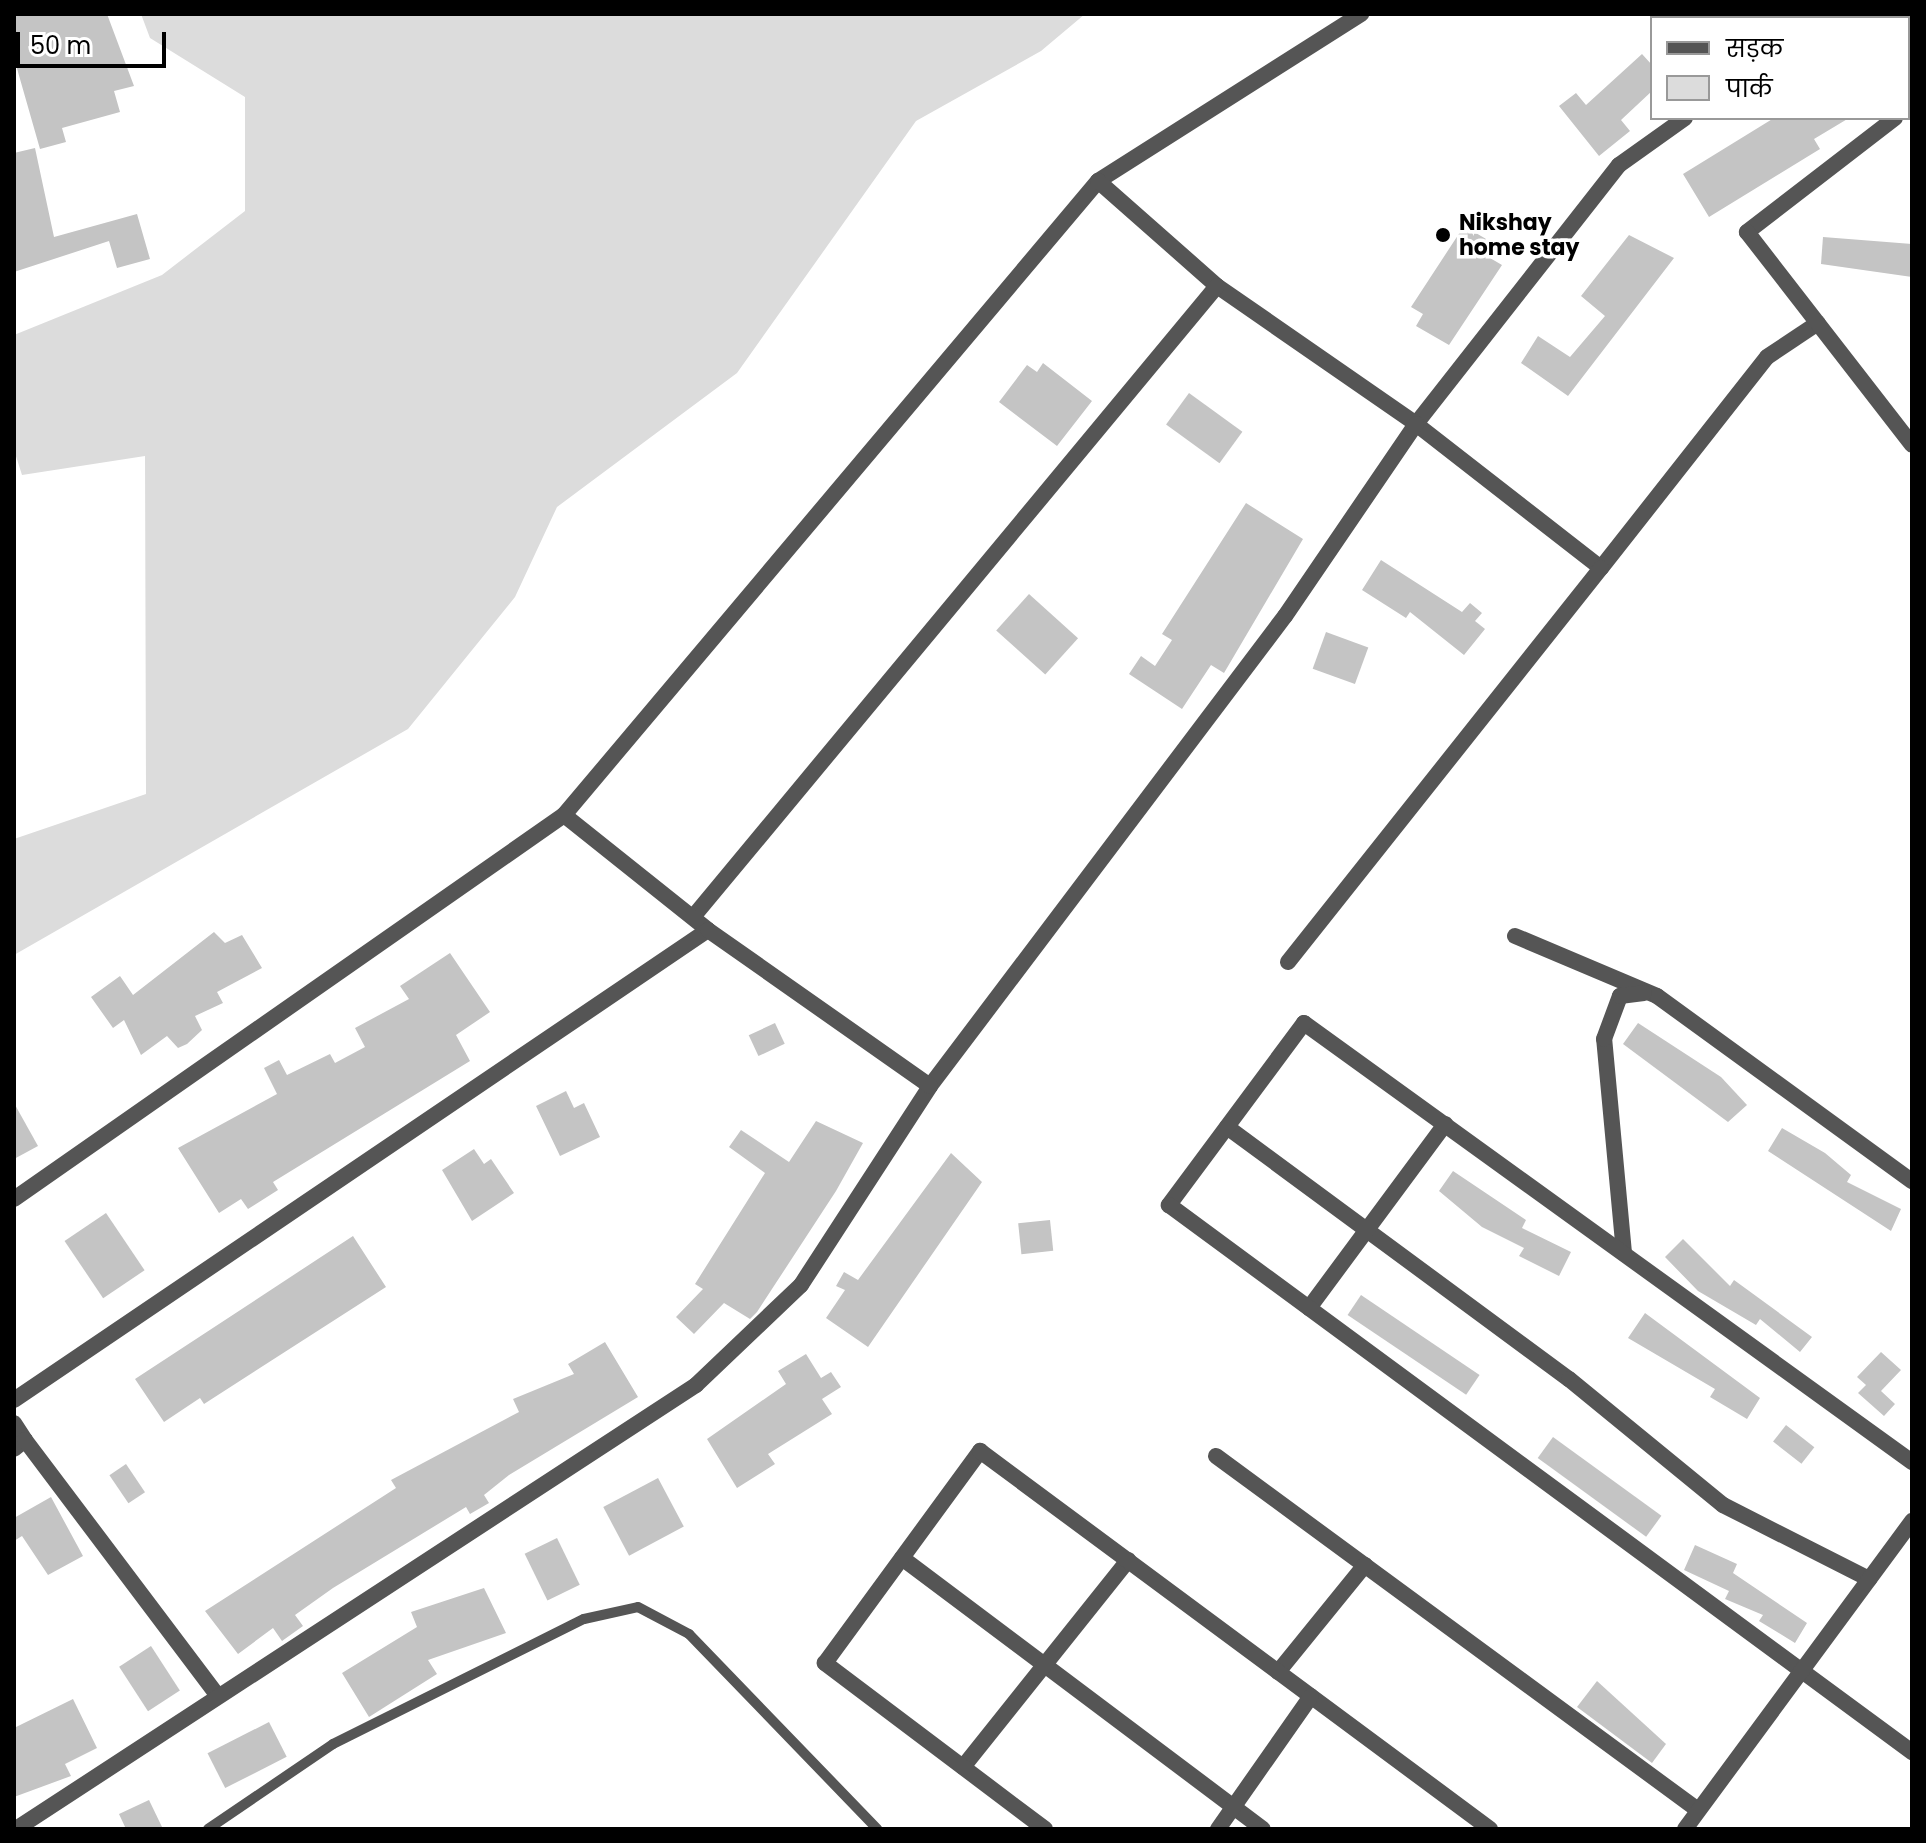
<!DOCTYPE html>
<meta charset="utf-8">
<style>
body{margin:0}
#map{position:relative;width:1926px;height:1843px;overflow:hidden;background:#fff;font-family:Poppins,"Noto Sans Devanagari",sans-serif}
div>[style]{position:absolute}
.green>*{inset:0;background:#dcdcdc}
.building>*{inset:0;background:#c4c4c4;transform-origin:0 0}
.lane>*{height:10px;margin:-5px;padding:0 5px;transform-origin:5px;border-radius:5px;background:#555}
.street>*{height:16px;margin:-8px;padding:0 8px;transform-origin:8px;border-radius:8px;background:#555}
.dots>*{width:22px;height:22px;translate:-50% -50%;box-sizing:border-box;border:4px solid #fff;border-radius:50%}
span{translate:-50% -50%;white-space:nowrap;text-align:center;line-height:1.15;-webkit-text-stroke:7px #fff;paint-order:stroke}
.poi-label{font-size:22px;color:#000;font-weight:700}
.left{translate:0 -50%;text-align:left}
.frame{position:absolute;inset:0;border:16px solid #000;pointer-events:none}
.legend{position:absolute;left:1650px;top:16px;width:260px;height:104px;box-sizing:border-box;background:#fff;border:2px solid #999;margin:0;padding:10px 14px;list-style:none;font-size:24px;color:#000}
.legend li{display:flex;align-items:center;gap:16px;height:40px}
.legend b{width:40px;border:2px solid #999}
.scale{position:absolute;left:16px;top:32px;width:150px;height:36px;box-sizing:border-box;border:4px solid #000;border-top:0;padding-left:10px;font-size:24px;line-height:28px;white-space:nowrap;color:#000;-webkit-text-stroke:6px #fff;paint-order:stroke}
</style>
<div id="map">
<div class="green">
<i style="clip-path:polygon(141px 14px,1085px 14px,1041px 51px,916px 121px,737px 373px,557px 507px,515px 597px,408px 729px,14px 955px,14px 839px,146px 794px,145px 456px,22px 475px,14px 450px,14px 335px,162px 275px,245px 211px,245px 97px,150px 38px)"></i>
</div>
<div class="building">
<i style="clip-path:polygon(14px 14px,107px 14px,134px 86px,114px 91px,120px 112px,62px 128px,66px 142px,40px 149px,14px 58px)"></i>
<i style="clip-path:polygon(1642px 54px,1652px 65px,1652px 91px,1621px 120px,1630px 131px,1599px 156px,1559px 106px,1576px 93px,1586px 105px)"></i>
<i style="clip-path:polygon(1774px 118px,1849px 118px,1814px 139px,1820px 149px,1709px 217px,1683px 174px)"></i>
<i style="clip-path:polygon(35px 148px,54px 237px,137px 214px,150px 259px,117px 268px,109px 241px,14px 272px,14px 153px)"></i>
<i style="clip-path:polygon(1464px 226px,1498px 246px,1490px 258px,1502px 265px,1449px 345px,1416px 326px,1423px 314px,1411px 307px)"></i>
<i style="clip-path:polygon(1629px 235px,1674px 258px,1568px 396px,1521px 363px,1538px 336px,1570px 357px,1605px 316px,1581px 296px)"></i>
<i style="clip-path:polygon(1823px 237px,1912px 244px,1912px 277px,1821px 264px)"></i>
<i style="clip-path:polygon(1043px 363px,1092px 401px,1057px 446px,999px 402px,1027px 365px,1037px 372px)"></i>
<i style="left:1189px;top:393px;width:66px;height:39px;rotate:36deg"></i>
<i style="clip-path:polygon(1246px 503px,1303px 539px,1224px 673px,1211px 665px,1182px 709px,1129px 674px,1141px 656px,1155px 666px,1172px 640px,1162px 634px)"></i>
<i style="clip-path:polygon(1381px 560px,1462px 612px,1470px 603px,1482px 613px,1475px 621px,1485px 629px,1464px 655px,1410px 612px,1406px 618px,1362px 590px)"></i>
<i style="left:1029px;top:594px;width:66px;height:49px;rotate:42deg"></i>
<i style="left:1326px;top:632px;width:45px;height:39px;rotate:20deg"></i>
<i style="clip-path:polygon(214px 932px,225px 943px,242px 935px,262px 968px,217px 992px,223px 1003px,195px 1016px,202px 1030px,187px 1044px,178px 1048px,167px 1036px,141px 1055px,124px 1020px,113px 1028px,91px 997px,120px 976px,133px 995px)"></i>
<i style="clip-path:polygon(450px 953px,490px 1012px,456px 1035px,470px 1061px,273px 1182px,278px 1190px,248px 1209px,241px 1199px,219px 1213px,178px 1148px,277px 1094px,264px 1068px,279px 1060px,287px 1075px,330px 1054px,335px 1063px,365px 1047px,355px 1028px,409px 999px,400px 986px)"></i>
<i style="left:775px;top:1023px;width:23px;height:29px;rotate:65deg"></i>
<i style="clip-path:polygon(1638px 1023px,1721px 1077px,1747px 1105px,1728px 1122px,1623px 1044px)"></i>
<i style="clip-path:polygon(566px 1091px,574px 1108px,584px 1103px,600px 1137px,560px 1156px,536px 1106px)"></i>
<i style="clip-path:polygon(14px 1103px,38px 1146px,14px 1159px)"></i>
<i style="clip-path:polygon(816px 1121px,863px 1143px,836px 1191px,757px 1312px,750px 1319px,724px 1303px,694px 1334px,676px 1317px,703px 1289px,695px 1284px,765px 1173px,729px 1147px,741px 1130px,789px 1162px)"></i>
<i style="clip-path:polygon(1782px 1128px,1825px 1153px,1851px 1175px,1847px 1182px,1901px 1209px,1891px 1231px,1768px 1151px)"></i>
<i style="clip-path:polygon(474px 1149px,484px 1164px,491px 1159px,514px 1193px,472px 1221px,442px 1170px)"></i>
<i style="clip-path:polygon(951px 1153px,982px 1182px,868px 1347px,826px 1318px,845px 1290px,836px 1286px,844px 1272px,858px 1280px)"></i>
<i style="clip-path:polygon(1453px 1171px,1526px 1220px,1522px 1228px,1571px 1252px,1559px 1276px,1519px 1256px,1524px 1248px,1482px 1227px,1439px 1191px)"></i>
<i style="left:106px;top:1213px;width:69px;height:50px;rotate:56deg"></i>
<i style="left:1050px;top:1220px;width:31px;height:32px;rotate:84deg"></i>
<i style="clip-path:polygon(353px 1236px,386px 1287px,204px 1404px,200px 1398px,164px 1422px,135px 1379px)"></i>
<i style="clip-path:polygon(1683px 1239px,1730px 1286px,1734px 1280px,1812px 1337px,1800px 1352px,1760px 1319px,1756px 1325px,1698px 1291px,1665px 1257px)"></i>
<i style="left:1361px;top:1295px;width:143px;height:24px;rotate:34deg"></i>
<i style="clip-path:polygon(1645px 1313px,1760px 1398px,1747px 1419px,1710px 1397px,1715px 1389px,1628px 1338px)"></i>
<i style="clip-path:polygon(605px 1342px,638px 1397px,509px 1475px,484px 1495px,489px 1503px,470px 1514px,466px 1507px,333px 1588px,295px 1615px,303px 1626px,282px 1641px,273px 1628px,238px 1654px,205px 1611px,396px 1488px,391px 1480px,519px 1412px,513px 1399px,574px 1374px,568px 1364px)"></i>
<i style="clip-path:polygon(1881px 1352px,1901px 1370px,1881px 1391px,1895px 1404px,1884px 1416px,1858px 1393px,1866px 1385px,1857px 1377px)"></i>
<i style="clip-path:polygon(806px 1354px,821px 1378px,831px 1372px,841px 1387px,822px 1399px,832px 1414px,768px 1454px,775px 1464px,737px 1488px,707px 1439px,786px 1384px,778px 1371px)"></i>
<i style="left:1786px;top:1425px;width:36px;height:21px;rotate:38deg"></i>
<i style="left:1553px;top:1437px;width:134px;height:26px;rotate:36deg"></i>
<i style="left:126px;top:1464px;width:34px;height:20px;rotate:56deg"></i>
<i style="left:658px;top:1478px;width:55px;height:62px;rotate:62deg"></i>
<i style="clip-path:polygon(51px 1497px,83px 1556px,48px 1575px,22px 1536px,14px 1541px,14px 1518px)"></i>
<i style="left:557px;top:1538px;width:52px;height:36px;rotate:64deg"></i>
<i style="clip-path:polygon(1695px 1545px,1737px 1564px,1733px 1573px,1807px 1623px,1795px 1643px,1759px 1621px,1763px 1615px,1725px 1599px,1729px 1591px,1684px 1570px)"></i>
<i style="clip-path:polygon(484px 1588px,506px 1633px,428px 1660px,437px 1674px,369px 1717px,342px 1673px,417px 1627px,411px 1612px)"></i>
<i style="left:151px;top:1646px;width:53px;height:38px;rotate:57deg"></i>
<i style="clip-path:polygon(1597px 1681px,1666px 1744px,1652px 1763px,1577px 1707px)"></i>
<i style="clip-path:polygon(73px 1699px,97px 1748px,65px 1764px,71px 1776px,14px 1797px,14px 1728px)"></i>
<i style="left:269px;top:1722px;width:39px;height:69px;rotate:63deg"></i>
<i style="clip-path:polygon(149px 1800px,163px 1829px,126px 1829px,119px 1814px)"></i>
</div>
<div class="lane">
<i style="left:208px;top:1829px;width:151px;rotate:-34.2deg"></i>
<i style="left:333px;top:1744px;width:280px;rotate:-26.5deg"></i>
<i style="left:584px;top:1619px;width:55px;rotate:-12.5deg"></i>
<i style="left:638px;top:1607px;width:58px;rotate:27.9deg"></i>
<i style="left:689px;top:1634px;width:271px;rotate:46deg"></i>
</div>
<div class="street">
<i style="left:1827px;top:18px;width:7px;rotate:-34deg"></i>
<i style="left:1908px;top:108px;width:5px;rotate:-37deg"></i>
<i style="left:1685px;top:118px;width:81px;rotate:144.5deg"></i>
<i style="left:1619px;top:165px;width:329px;rotate:128.1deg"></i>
<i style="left:1416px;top:424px;width:234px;rotate:37.9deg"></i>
<i style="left:1601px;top:568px;width:268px;rotate:-51.8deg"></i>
<i style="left:1767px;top:357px;width:61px;rotate:-33.7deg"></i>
<i style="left:1895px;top:118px;width:187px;rotate:142.4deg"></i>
<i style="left:1747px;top:232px;width:269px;rotate:52.2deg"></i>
<i style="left:1098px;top:181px;width:312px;rotate:-32.4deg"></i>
<i style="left:564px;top:815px;width:829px;rotate:-49.89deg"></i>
<i style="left:1098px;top:181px;width:159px;rotate:41.4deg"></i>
<i style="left:1217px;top:286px;width:242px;rotate:34.7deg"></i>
<i style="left:1416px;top:424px;width:232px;rotate:124.3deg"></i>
<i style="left:1285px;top:616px;width:589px;rotate:127.06deg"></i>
<i style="left:693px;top:917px;width:820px;rotate:-50.29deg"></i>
<i style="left:1515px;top:936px;width:154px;rotate:22.9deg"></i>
<i style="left:1657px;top:996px;width:315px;rotate:36deg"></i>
<i style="left:1288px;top:962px;width:503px;rotate:-51.54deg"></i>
<i style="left:1227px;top:1127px;width:425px;rotate:36.4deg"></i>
<i style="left:1569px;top:1379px;width:199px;rotate:39.3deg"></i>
<i style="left:1723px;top:1505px;width:164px;rotate:26.9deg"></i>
<i style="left:14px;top:1199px;width:671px;rotate:-34.92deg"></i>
<i style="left:564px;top:815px;width:184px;rotate:38.6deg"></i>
<i style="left:708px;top:930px;width:838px;rotate:145.89deg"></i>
<i style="left:1624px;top:1253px;width:215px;rotate:-95.3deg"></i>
<i style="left:1604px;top:1039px;width:46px;rotate:-69.6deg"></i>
<i style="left:1620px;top:996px;width:24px;rotate:-7deg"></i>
<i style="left:1309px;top:1308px;width:229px;rotate:-53.5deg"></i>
<i style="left:14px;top:1423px;width:20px;rotate:57deg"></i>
<i style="left:25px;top:1440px;width:14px;rotate:141deg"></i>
<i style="left:25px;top:1440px;width:319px;rotate:53deg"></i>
<i style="left:1216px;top:1456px;width:598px;rotate:36.3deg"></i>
<i style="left:1912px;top:1462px;width:750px;rotate:-144.17deg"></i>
<i style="left:1304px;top:1023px;width:227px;rotate:126.6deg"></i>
<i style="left:1169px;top:1205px;width:923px;rotate:36.36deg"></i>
<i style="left:902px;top:1558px;width:451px;rotate:36.9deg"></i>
<i style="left:1278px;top:1672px;width:138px;rotate:-50.9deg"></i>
<i style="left:963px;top:1767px;width:265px;rotate:-51.4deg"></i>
<i style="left:16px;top:1829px;width:812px;rotate:-33.14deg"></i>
<i style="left:696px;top:1385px;width:145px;rotate:-43.6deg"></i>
<i style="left:801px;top:1285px;width:237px;rotate:-57deg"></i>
<i style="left:930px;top:1086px;width:271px;rotate:-144.9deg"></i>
<i style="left:1045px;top:1829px;width:276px;rotate:-143deg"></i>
<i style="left:825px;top:1663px;width:263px;rotate:-53.8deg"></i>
<i style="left:980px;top:1451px;width:635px;rotate:36.54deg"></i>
<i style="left:1218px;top:1829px;width:162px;rotate:-55deg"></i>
<i style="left:1685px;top:1829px;width:383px;rotate:-53.6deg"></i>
</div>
<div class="dots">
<i style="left:1443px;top:235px;background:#000"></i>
</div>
<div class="poi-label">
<span class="left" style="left:1459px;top:235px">Nikshay<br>home stay</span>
</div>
<div class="frame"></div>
<ul class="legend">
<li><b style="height:10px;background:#555"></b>सड़क</li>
<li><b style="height:22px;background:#dcdcdc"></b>पार्क</li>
</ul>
<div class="scale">50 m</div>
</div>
